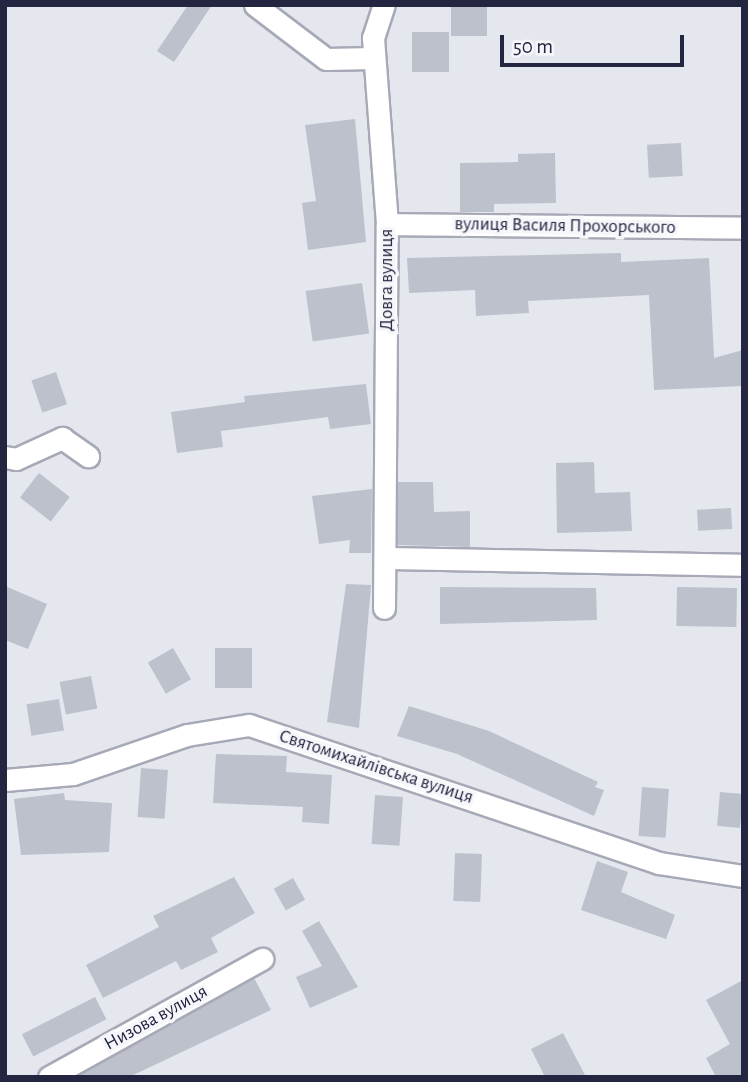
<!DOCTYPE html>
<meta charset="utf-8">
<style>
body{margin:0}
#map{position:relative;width:748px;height:1082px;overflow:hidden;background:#e5e7ee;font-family:"Alegreya Sans",sans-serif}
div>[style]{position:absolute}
.building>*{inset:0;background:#bdc1cc;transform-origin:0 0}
.roads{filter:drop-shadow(2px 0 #a7a9b7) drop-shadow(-2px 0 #a7a9b7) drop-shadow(0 2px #a7a9b7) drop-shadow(0 -2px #a7a9b7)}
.minor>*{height:21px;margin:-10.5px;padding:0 10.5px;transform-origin:10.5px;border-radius:10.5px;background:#fff}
span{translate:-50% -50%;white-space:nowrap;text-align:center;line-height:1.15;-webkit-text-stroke:7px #f6f7fa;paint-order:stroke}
.street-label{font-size:19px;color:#232541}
.frame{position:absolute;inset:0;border:7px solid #232541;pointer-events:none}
.scale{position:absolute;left:500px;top:35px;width:184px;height:32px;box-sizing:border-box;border:4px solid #232541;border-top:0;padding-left:9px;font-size:21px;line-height:24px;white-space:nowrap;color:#232541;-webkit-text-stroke:5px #f6f7fa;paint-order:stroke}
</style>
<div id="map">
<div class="building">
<i style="clip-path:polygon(188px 5px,212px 5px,174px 62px,157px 51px)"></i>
<i style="left:451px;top:5px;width:36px;height:31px"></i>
<i style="left:412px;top:32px;width:37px;height:40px"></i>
<i style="clip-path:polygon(355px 119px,366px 242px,308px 250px,302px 203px,316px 201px,305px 125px)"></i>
<i style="left:681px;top:143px;width:33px;height:34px;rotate:87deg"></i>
<i style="clip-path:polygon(555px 153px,556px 203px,494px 204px,494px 212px,460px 212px,460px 163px,518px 162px,518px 154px)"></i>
<i style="clip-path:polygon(621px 253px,621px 262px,709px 258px,714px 358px,743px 350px,743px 386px,654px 390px,649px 295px,528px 301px,529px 313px,476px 316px,475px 290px,409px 293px,407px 258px)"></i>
<i style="left:362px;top:283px;width:51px;height:57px;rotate:82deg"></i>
<i style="left:56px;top:372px;width:34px;height:26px;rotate:71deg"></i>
<i style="clip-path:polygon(366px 384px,371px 424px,330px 429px,328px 417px,221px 431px,223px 447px,177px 453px,171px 412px,245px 402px,244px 396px)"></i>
<i style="clip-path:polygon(594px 462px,595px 493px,630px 492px,632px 531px,557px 533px,556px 463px)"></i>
<i style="left:39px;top:473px;width:39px;height:31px;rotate:38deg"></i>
<i style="clip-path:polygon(398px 482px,433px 482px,434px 512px,470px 511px,470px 547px,398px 545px)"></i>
<i style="clip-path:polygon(372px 489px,371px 553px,349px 553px,350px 540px,319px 544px,312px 496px)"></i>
<i style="left:731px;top:508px;width:21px;height:34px;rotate:87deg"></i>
<i style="clip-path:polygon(346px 584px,371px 585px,359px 728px,327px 722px)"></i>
<i style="clip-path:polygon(5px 586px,47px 604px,28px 649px,5px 640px)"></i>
<i style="clip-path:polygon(440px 587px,596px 588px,597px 620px,440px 624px)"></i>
<i style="left:737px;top:588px;width:39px;height:60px;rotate:91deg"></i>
<i style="left:173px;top:648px;width:36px;height:29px;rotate:60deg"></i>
<i style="left:215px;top:648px;width:37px;height:40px"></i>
<i style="left:91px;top:676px;width:33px;height:32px;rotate:79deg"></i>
<i style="left:59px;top:699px;width:32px;height:33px;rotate:81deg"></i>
<i style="clip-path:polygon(409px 706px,489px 731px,598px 782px,595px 787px,604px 790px,594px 816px,457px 754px,397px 736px)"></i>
<i style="clip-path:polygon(216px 754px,287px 756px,286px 772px,332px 775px,329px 824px,302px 822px,303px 807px,213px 803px)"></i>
<i style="left:141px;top:768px;width:27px;height:49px;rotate:4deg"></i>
<i style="left:642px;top:787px;width:27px;height:49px;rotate:4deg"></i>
<i style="left:720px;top:792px;width:23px;height:34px;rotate:5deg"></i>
<i style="clip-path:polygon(64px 793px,65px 800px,112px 803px,109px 852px,21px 855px,14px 799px)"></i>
<i style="left:375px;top:795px;width:28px;height:49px;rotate:4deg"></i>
<i style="left:455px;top:853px;width:27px;height:48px;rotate:2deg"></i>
<i style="clip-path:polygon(597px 861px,628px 872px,621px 892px,675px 915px,666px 939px,581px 910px)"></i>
<i style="clip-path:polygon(234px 877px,255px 913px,211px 938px,218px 952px,181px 970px,176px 961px,103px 998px,86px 965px,159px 927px,153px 916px)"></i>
<i style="left:293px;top:878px;width:25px;height:22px;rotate:61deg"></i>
<i style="clip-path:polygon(319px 921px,358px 987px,310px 1008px,296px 977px,322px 966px,302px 931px)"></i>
<i style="clip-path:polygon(254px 978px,271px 1010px,129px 1077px,77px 1077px)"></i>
<i style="clip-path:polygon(743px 980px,743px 1077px,716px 1077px,706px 1058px,730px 1044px,706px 1000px)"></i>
<i style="left:95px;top:997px;width:25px;height:82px;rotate:63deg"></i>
<i style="clip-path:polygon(563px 1033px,586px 1077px,545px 1077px,531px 1049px)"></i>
</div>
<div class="roads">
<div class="minor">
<i style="left:255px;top:5px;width:89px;rotate:37.3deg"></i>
<i style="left:326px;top:59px;width:47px;rotate:-1.2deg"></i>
<i style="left:387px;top:224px;width:356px;rotate:0.6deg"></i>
<i style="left:5px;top:457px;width:11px;rotate:10deg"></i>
<i style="left:16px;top:459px;width:51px;rotate:-24.5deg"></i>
<i style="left:62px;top:438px;width:32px;rotate:35deg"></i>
<i style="left:387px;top:558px;width:356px;rotate:1.1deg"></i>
<i style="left:384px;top:608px;width:384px;rotate:-89.6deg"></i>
<i style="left:387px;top:224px;width:187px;rotate:-94.3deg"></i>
<i style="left:373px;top:38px;width:35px;rotate:-72deg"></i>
<i style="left:5px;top:780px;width:68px;rotate:-5deg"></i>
<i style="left:73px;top:774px;width:120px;rotate:-18.9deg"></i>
<i style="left:187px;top:735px;width:63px;rotate:-9.2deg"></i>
<i style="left:249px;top:725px;width:433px;rotate:18.6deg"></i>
<i style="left:659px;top:863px;width:85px;rotate:8.8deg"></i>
<i style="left:49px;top:1077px;width:244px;rotate:-29deg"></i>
</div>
</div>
<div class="street-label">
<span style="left:565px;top:226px;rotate:1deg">вулиця Василя Прохорського</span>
<span style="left:387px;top:280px;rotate:-90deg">Довга вулиця</span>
<span style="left:376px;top:767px;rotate:18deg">Святомихайлівська вулиця</span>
<span style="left:156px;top:1018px;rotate:-29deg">Низова вулиця</span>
</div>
<div class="frame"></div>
<div class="scale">50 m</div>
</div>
